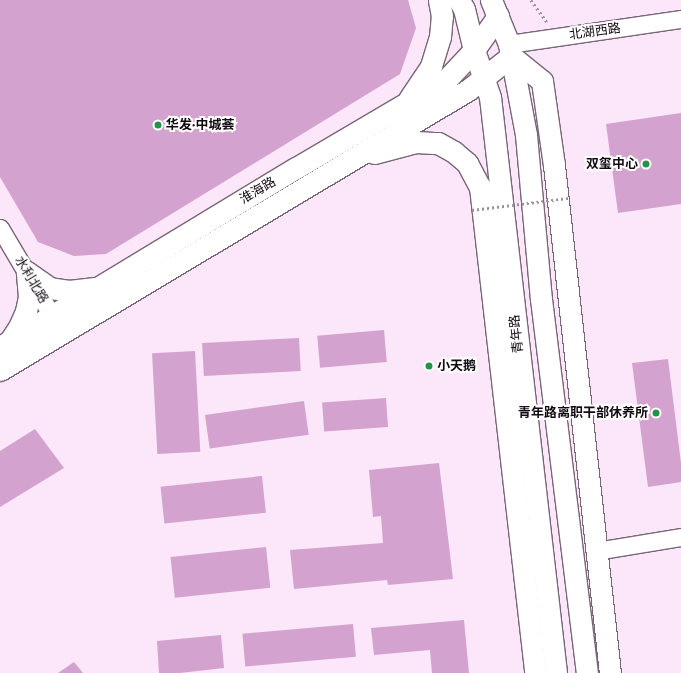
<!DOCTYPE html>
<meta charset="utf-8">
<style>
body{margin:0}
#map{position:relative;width:681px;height:673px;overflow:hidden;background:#fce6f9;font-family:"Varela Round","Noto Sans SC",sans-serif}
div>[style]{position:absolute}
.building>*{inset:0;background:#d4a2ce;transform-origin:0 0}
.path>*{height:2.5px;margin-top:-1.25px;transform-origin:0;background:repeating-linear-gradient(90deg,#9f8f9d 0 2px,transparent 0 5px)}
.roads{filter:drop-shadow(1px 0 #786676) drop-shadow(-1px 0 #786676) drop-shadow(0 1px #786676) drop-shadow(0 -1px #786676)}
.minor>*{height:17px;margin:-8.5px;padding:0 8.5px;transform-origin:8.5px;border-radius:8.5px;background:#fff}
.major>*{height:21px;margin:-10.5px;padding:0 10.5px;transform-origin:10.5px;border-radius:10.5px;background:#fff}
.path-bridge>*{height:2.5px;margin-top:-1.25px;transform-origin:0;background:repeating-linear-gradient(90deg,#9f8f9d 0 2px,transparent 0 5px)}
.dots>*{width:11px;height:11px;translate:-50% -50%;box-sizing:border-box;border:2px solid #fff;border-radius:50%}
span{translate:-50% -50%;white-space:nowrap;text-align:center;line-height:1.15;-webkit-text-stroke:4px #fff;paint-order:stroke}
.street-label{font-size:13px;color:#120b11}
.poi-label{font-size:13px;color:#120b11;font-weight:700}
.left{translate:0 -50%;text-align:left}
.right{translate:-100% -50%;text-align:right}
</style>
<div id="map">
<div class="building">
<i style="clip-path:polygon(0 0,408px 0,416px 28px,400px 74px,106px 254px,74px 256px,38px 242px,0 177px)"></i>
<i style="clip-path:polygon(681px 113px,681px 204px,618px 213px,606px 124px)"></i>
<i style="left:384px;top:330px;width:32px;height:67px;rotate:85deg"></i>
<i style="left:299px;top:338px;width:33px;height:97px;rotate:87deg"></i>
<i style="left:195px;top:351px;width:101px;height:43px;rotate:87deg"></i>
<i style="clip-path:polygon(668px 359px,681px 463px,681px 482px,648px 487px,632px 363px)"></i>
<i style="left:386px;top:398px;width:29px;height:64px;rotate:86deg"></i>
<i style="left:304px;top:401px;width:34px;height:100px;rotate:82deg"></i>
<i style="clip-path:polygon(35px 429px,64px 468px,0 507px,0 451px)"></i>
<i style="clip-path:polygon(439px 463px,453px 579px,388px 585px,387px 580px,294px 589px,290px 550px,383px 543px,381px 516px,373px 517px,369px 470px)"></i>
<i style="left:262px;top:476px;width:37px;height:102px;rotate:84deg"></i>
<i style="left:266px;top:547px;width:41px;height:96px;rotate:84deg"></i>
<i style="clip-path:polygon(464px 620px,469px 673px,432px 673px,430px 650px,374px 655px,371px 628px)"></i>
<i style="left:353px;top:624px;width:33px;height:111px;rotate:85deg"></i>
<i style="clip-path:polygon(221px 635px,224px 668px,180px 673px,159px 673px,157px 641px)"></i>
<i style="clip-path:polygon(74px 662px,83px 673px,58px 673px)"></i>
</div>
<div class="path">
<i style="left:531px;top:0;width:27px;rotate:54deg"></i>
</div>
<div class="roads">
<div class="minor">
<i style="left:509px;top:44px;width:174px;rotate:-8.3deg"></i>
<i style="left:0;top:228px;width:114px;rotate:59.4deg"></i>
<i style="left:596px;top:551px;width:86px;rotate:-9.4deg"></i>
</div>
<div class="major">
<i style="left:459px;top:0;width:10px;rotate:61deg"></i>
<i style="left:464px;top:9px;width:42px;rotate:76.3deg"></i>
<i style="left:474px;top:50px;width:50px;rotate:71.2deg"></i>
<i style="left:490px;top:97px;width:580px;rotate:83.46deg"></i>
<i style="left:491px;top:0;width:48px;rotate:67.8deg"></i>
<i style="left:509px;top:44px;width:93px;rotate:79.4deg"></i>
<i style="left:526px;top:135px;width:165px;rotate:84.8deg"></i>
<i style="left:541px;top:299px;width:377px;rotate:83deg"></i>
<i style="left:409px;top:99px;width:40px;rotate:-56deg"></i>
<i style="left:431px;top:66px;width:30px;rotate:-73deg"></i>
<i style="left:440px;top:37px;width:21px;rotate:-85deg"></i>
<i style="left:442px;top:16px;width:16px;rotate:-101deg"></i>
<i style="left:374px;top:153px;width:43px;rotate:-14.7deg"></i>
<i style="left:416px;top:142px;width:22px;rotate:3deg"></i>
<i style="left:438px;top:143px;width:18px;rotate:29deg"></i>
<i style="left:454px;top:152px;width:17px;rotate:40deg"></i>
<i style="left:467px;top:163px;width:27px;rotate:62deg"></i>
<i style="left:480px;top:187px;width:13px;rotate:72deg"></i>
<i style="left:480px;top:187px;width:489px;rotate:83.5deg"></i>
<i style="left:11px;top:339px;width:14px;rotate:-56deg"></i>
<i style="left:19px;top:327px;width:17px;rotate:-66deg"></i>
<i style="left:26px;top:311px;width:14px;rotate:-78deg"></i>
<i style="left:29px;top:297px;width:25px;rotate:-95deg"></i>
<i style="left:27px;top:272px;width:28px;rotate:35deg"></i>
<i style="left:50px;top:288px;width:19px;rotate:9deg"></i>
<i style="left:69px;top:291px;width:24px;rotate:-7deg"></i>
<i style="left:0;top:347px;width:346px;rotate:-31.2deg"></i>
<i style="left:296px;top:168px;width:175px;rotate:-30.5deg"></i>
<i style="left:447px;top:79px;width:40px;rotate:-47deg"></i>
<i style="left:474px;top:50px;width:42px;rotate:-54.8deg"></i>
<i style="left:0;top:370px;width:545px;rotate:-30.89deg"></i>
<i style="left:468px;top:90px;width:55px;rotate:-38.3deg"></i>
<i style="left:511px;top:56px;width:40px;rotate:39deg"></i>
<i style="left:542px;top:81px;width:85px;rotate:81.9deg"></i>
<i style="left:554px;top:165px;width:511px;rotate:83.71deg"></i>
</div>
</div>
<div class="path-bridge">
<i style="left:472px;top:210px;width:98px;rotate:-7.1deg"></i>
</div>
<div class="dots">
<i style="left:158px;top:125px;background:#25924a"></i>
<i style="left:646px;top:164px;background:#25924a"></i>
<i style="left:429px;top:366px;background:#25924a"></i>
<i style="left:656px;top:413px;background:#25924a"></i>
</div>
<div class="street-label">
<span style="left:595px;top:32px;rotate:-8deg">北湖西路</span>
<span style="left:258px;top:191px;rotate:-31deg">淮海路</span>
<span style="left:31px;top:280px;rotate:59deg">水利北路</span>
<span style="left:517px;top:334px;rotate:-96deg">青年路</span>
</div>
<div class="poi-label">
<span class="left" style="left:166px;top:125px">华发·中城荟</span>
<span class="right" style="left:638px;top:164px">双玺中心</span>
<span class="left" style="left:437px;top:366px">小天鹅</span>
<span class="right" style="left:648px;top:413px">青年路离职干部休养所</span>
</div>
</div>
